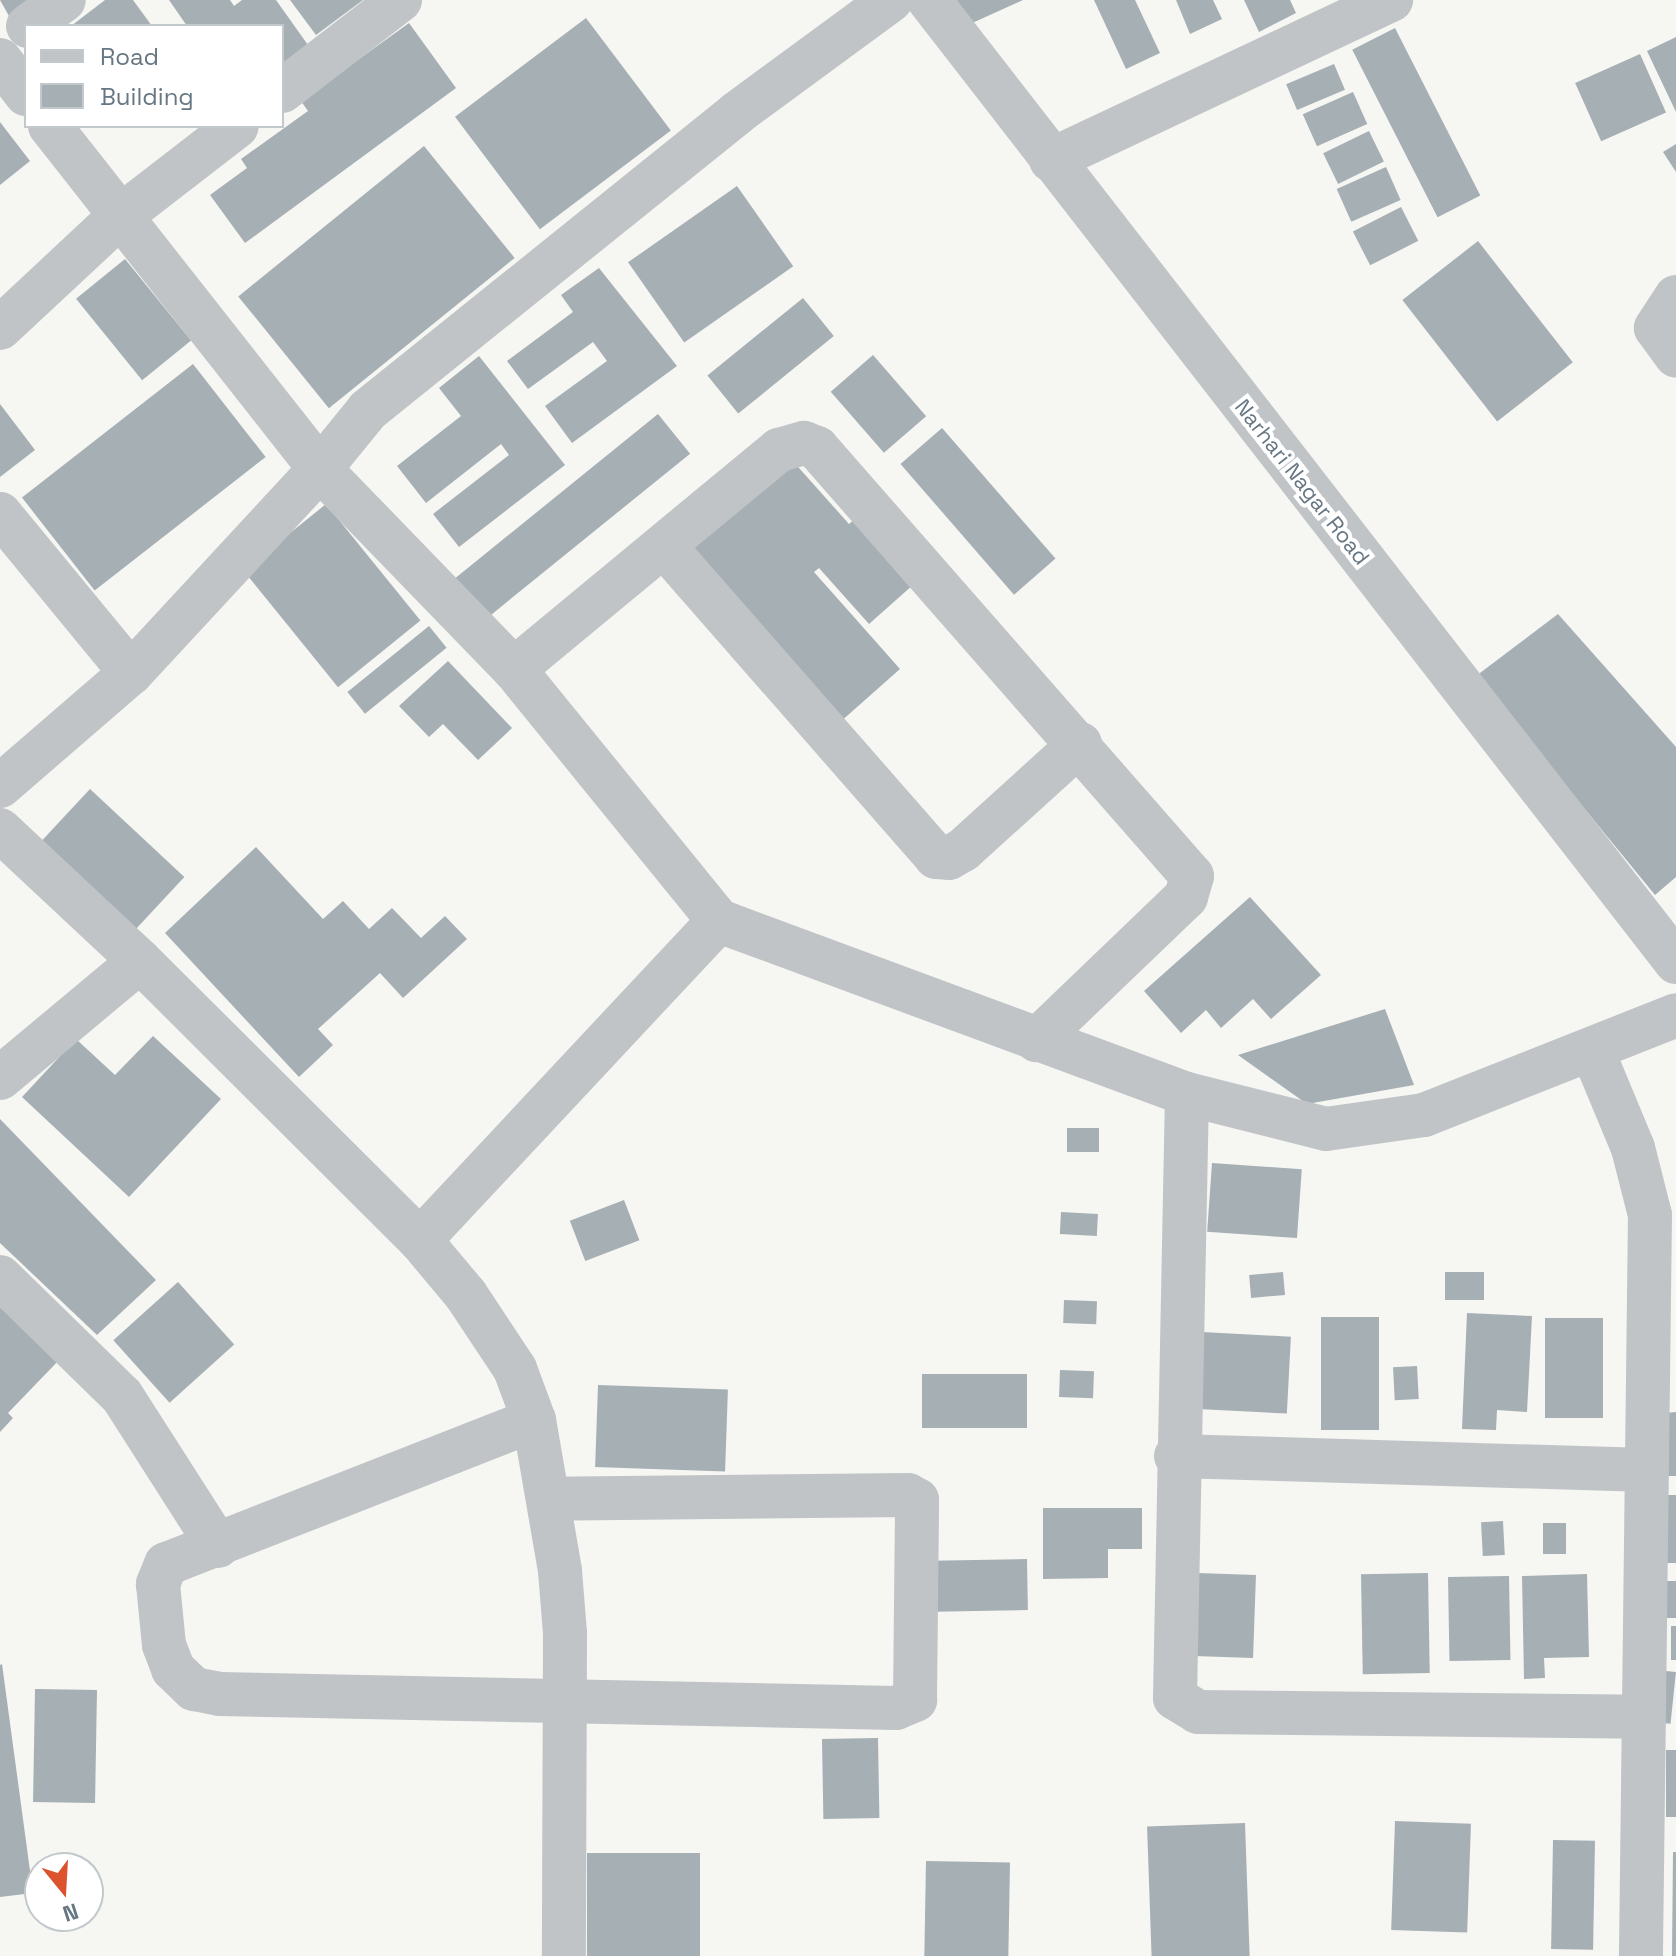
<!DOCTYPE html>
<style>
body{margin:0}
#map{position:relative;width:1676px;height:1956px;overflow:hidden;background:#f6f6f3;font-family:"Space Grotesk",sans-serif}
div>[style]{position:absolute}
.building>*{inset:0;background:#a6afb4;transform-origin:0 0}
.minor>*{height:44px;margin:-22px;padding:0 22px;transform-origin:22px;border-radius:22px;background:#c0c4c7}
.tertiary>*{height:44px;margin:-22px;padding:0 22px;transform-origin:22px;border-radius:22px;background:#c0c4c7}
span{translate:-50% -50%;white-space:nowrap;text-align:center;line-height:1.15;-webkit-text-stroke:8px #fff;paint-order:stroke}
.street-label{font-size:22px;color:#667783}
.legend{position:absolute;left:24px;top:24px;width:260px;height:104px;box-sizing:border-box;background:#fff;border:2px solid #c2c9cd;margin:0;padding:10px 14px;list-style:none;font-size:24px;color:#667783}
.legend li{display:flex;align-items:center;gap:16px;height:40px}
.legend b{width:40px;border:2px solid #c2c9cd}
.north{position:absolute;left:24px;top:1852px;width:80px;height:80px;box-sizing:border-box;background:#fff;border:2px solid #c2c9cd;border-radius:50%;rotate:162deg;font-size:22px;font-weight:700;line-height:32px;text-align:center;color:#667783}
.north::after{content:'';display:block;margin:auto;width:28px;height:36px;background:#dc522d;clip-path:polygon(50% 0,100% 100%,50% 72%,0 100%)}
</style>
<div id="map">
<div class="building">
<i style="clip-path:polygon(0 0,28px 0,9px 16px)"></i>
<i style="clip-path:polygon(105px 0,133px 0,152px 26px,71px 26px)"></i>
<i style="clip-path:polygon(169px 0,230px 0,234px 6px,242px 0,276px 0,308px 45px,282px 64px,282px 26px,187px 26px)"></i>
<i style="clip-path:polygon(290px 0,363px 0,316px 35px)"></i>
<i style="clip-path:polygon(956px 0,1023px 0,970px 24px)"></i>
<i style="clip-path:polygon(1094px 0,1135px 0,1160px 53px,1126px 69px)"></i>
<i style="clip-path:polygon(1176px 0,1213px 0,1222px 19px,1190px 34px)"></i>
<i style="clip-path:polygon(1244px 0,1290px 0,1296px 13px,1259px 32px)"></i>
<i style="left:586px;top:18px;width:141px;height:164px;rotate:53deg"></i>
<i style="clip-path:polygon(409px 23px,456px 88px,245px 243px,210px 195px,247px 168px,241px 159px,308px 111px,301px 101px)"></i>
<i style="left:1395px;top:28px;width:188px;height:48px;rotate:63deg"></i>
<i style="clip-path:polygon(1676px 37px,1676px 112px,1647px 51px)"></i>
<i style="left:1640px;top:54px;width:64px;height:71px;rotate:66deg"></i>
<i style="left:1334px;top:64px;width:28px;height:52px;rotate:67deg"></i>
<i style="left:1353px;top:92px;width:35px;height:55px;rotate:66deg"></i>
<i style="clip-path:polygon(0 122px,30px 161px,0 185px)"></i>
<i style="left:1369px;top:131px;width:34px;height:51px;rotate:64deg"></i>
<i style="clip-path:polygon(1676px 144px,1676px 172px,1663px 152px)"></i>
<i style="left:424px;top:146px;width:144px;height:239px;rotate:51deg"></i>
<i style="left:1386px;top:167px;width:36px;height:54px;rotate:66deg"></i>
<i style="left:737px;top:186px;width:98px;height:133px;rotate:55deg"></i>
<i style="left:1401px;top:207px;width:38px;height:54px;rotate:63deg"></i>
<i style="left:1478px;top:241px;width:154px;height:96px;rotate:52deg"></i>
<i style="left:125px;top:259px;width:105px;height:63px;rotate:51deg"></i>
<i style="clip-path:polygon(599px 268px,677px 366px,572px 443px,545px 406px,607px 361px,593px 342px,528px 389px,507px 361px,573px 312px,561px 295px)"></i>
<i style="left:803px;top:298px;width:49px;height:123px;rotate:51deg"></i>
<i style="left:873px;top:355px;width:81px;height:56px;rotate:49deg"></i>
<i style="clip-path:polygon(479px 356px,565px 465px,459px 547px,433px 514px,509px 455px,501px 444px,426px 503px,397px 466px,461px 416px,439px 388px)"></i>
<i style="left:193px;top:364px;width:118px;height:217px;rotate:52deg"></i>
<i style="clip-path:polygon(0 404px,35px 450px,0 477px)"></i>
<i style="left:658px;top:414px;width:51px;height:261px;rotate:51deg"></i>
<i style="left:942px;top:428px;width:173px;height:55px;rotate:49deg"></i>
<i style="clip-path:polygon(791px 459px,849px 524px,864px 511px,923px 576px,869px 624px,819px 568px,814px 572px,900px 669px,839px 723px,686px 551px)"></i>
<i style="left:326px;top:504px;width:150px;height:106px;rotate:51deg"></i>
<i style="clip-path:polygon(1558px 614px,1676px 747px,1676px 877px,1655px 895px,1476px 676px)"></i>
<i style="left:429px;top:626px;width:28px;height:105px;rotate:51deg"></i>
<i style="clip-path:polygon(448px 661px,512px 728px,478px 760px,443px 724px,429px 737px,399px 706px)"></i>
<i style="left:90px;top:789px;width:129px;height:71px;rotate:43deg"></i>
<i style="clip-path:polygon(256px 847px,323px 919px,343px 901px,369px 929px,392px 908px,421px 938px,445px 916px,467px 939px,403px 998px,380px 973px,318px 1029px,333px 1045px,299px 1077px,165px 933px)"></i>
<i style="clip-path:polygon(1250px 897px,1321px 975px,1271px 1019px,1253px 999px,1221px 1028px,1206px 1010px,1181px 1033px,1144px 991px)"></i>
<i style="clip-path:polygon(1385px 1009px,1414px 1085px,1307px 1104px,1238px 1055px)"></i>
<i style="clip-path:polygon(153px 1036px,221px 1099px,129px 1197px,22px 1097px,76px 1039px,115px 1075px)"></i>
<i style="clip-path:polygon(0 1119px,156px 1280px,97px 1335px,0 1243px)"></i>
<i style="left:1067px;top:1128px;width:32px;height:24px"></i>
<i style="left:1212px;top:1163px;width:90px;height:69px;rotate:4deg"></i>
<i style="left:624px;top:1200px;width:43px;height:58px;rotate:69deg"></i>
<i style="left:1061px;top:1212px;width:37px;height:22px;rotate:3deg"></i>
<i style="left:1283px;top:1272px;width:23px;height:34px;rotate:85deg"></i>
<i style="left:1445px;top:1272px;width:39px;height:28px"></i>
<i style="left:178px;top:1282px;width:84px;height:87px;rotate:48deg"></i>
<i style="clip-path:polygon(0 1299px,61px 1358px,8px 1413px,13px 1418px,0 1432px)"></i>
<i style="left:1064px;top:1300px;width:33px;height:23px;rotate:2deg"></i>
<i style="clip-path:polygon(1467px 1313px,1532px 1316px,1527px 1412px,1497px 1410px,1496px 1430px,1462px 1429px)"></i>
<i style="left:1321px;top:1317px;width:58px;height:113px"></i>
<i style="left:1545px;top:1318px;width:58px;height:100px"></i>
<i style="left:1202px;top:1332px;width:89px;height:77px;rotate:3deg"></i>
<i style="left:1417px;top:1366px;width:33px;height:24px;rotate:87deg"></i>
<i style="left:1060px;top:1370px;width:34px;height:27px;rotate:2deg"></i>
<i style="left:922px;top:1374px;width:105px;height:54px"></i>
<i style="left:598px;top:1385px;width:130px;height:82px;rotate:2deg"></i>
<i style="clip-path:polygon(1676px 1412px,1676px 1476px,1667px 1476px,1665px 1413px)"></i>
<i style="left:1664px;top:1495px;width:12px;height:68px"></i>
<i style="clip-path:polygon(1043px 1508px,1142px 1508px,1142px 1549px,1108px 1549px,1108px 1578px,1043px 1579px)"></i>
<i style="left:1503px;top:1521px;width:34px;height:22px;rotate:87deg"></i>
<i style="left:1543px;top:1523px;width:23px;height:31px"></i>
<i style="left:1027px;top:1559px;width:51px;height:95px;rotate:89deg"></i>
<i style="left:1197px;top:1573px;width:59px;height:83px;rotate:2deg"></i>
<i style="left:1428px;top:1573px;width:100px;height:67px;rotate:89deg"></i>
<i style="clip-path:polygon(1587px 1574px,1589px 1657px,1544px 1658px,1545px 1678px,1524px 1679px,1522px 1576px)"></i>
<i style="left:1509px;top:1576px;width:84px;height:61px;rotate:89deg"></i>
<i style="left:1666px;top:1581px;width:10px;height:37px"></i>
<i style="left:1671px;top:1626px;width:5px;height:34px"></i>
<i style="clip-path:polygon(2px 1664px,33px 1893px,0 1897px,0 1665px)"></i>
<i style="left:1666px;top:1671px;width:10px;height:52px;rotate:6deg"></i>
<i style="left:97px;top:1690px;width:113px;height:62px;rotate:91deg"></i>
<i style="left:878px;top:1738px;width:80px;height:56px;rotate:89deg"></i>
<i style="left:1666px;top:1750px;width:10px;height:67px"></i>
<i style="left:1395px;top:1821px;width:76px;height:109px;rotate:2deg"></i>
<i style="left:1245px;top:1823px;width:133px;height:98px;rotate:88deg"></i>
<i style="left:1553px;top:1840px;width:42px;height:109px;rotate:1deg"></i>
<i style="clip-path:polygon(1673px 1852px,1676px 1852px,1676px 1956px,1672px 1956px)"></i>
<i style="left:587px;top:1853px;width:113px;height:103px"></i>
<i style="left:926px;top:1861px;width:84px;height:95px;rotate:1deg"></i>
</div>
<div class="minor">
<i style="left:28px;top:26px;width:44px;rotate:-35.8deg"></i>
<i style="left:0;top:60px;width:43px;rotate:52.6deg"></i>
<i style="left:282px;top:91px;width:149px;rotate:-37.6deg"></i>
<i style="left:50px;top:126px;width:437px;rotate:51.8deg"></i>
<i style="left:320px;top:469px;width:279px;rotate:45.9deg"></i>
<i style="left:514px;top:669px;width:325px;rotate:50.9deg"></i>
<i style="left:719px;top:921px;width:499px;rotate:20.3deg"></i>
<i style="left:1187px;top:1094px;width:143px;rotate:14.1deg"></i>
<i style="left:1326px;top:1129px;width:99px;rotate:-8.1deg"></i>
<i style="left:1424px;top:1115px;width:271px;rotate:-21.6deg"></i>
<i style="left:1051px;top:160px;width:376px;rotate:-25.2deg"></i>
<i style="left:1676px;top:297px;width:37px;rotate:123deg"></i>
<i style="left:1656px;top:328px;width:34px;rotate:54deg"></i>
<i style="left:0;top:328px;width:161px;rotate:-43deg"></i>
<i style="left:118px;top:218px;width:150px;rotate:-37.7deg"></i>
<i style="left:0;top:514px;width:206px;rotate:50.5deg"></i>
<i style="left:664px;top:546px;width:413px;rotate:48.8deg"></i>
<i style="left:936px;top:857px;width:13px;rotate:4deg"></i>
<i style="left:949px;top:858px;width:16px;rotate:-30deg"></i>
<i style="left:963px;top:850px;width:158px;rotate:-42.2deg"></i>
<i style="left:514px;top:669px;width:344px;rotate:-39.6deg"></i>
<i style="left:779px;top:450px;width:26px;rotate:-16deg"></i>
<i style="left:804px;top:443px;width:14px;rotate:21deg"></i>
<i style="left:817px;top:448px;width:569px;rotate:48.78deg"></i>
<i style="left:1192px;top:876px;width:22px;rotate:106deg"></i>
<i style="left:1186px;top:897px;width:207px;rotate:136.2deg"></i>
<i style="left:0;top:786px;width:173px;rotate:-40.8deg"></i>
<i style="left:131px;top:673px;width:278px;rotate:-47.2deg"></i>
<i style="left:320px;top:469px;width:76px;rotate:-50.9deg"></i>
<i style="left:368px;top:410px;width:474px;rotate:-38.8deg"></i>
<i style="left:737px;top:113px;width:191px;rotate:-36.3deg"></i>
<i style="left:0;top:830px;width:192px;rotate:43.1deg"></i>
<i style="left:140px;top:961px;width:395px;rotate:44.9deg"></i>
<i style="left:420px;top:1240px;width:72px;rotate:50.1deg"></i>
<i style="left:466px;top:1295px;width:89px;rotate:56.5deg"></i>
<i style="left:515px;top:1369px;width:54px;rotate:69.6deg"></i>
<i style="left:534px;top:1420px;width:153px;rotate:80.2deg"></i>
<i style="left:560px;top:1571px;width:62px;rotate:85.4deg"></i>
<i style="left:565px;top:1633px;width:323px;rotate:90.2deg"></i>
<i style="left:1593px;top:1052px;width:104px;rotate:67.4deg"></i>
<i style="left:1633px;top:1148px;width:69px;rotate:75.8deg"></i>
<i style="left:1650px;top:1215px;width:741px;rotate:90.7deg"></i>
<i style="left:0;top:1078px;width:182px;rotate:-39.9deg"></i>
<i style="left:1187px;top:1094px;width:604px;rotate:91.14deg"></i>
<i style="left:1175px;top:1698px;width:27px;rotate:31deg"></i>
<i style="left:1198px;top:1712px;width:444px;rotate:0.6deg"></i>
<i style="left:420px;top:1240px;width:437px;rotate:-46.9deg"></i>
<i style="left:0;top:1277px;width:170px;rotate:44.3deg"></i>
<i style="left:122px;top:1396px;width:178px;rotate:57.4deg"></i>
<i style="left:534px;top:1420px;width:395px;rotate:158.6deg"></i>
<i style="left:166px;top:1564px;width:22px;rotate:112deg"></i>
<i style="left:158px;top:1584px;width:61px;rotate:84.4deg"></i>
<i style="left:164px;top:1645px;width:26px;rotate:69deg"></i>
<i style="left:173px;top:1669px;width:29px;rotate:44deg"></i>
<i style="left:194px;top:1689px;width:26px;rotate:11deg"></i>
<i style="left:220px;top:1694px;width:676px;rotate:1.19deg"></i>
<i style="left:896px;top:1708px;width:21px;rotate:-23deg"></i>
<i style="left:915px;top:1700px;width:200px;rotate:-89.4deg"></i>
<i style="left:917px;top:1500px;width:10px;rotate:-151deg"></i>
<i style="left:908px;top:1495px;width:357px;rotate:179.4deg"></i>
<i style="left:1176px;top:1456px;width:471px;rotate:1.7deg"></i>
</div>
<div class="tertiary">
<i style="left:929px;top:0;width:1218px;rotate:52.17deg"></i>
</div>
<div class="street-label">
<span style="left:1302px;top:482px;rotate:52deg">Narhari Nagar Road</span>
</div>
<ul class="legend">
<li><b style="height:10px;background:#c0c4c7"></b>Road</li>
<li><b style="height:22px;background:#a6afb4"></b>Building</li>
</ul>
<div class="north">N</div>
</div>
